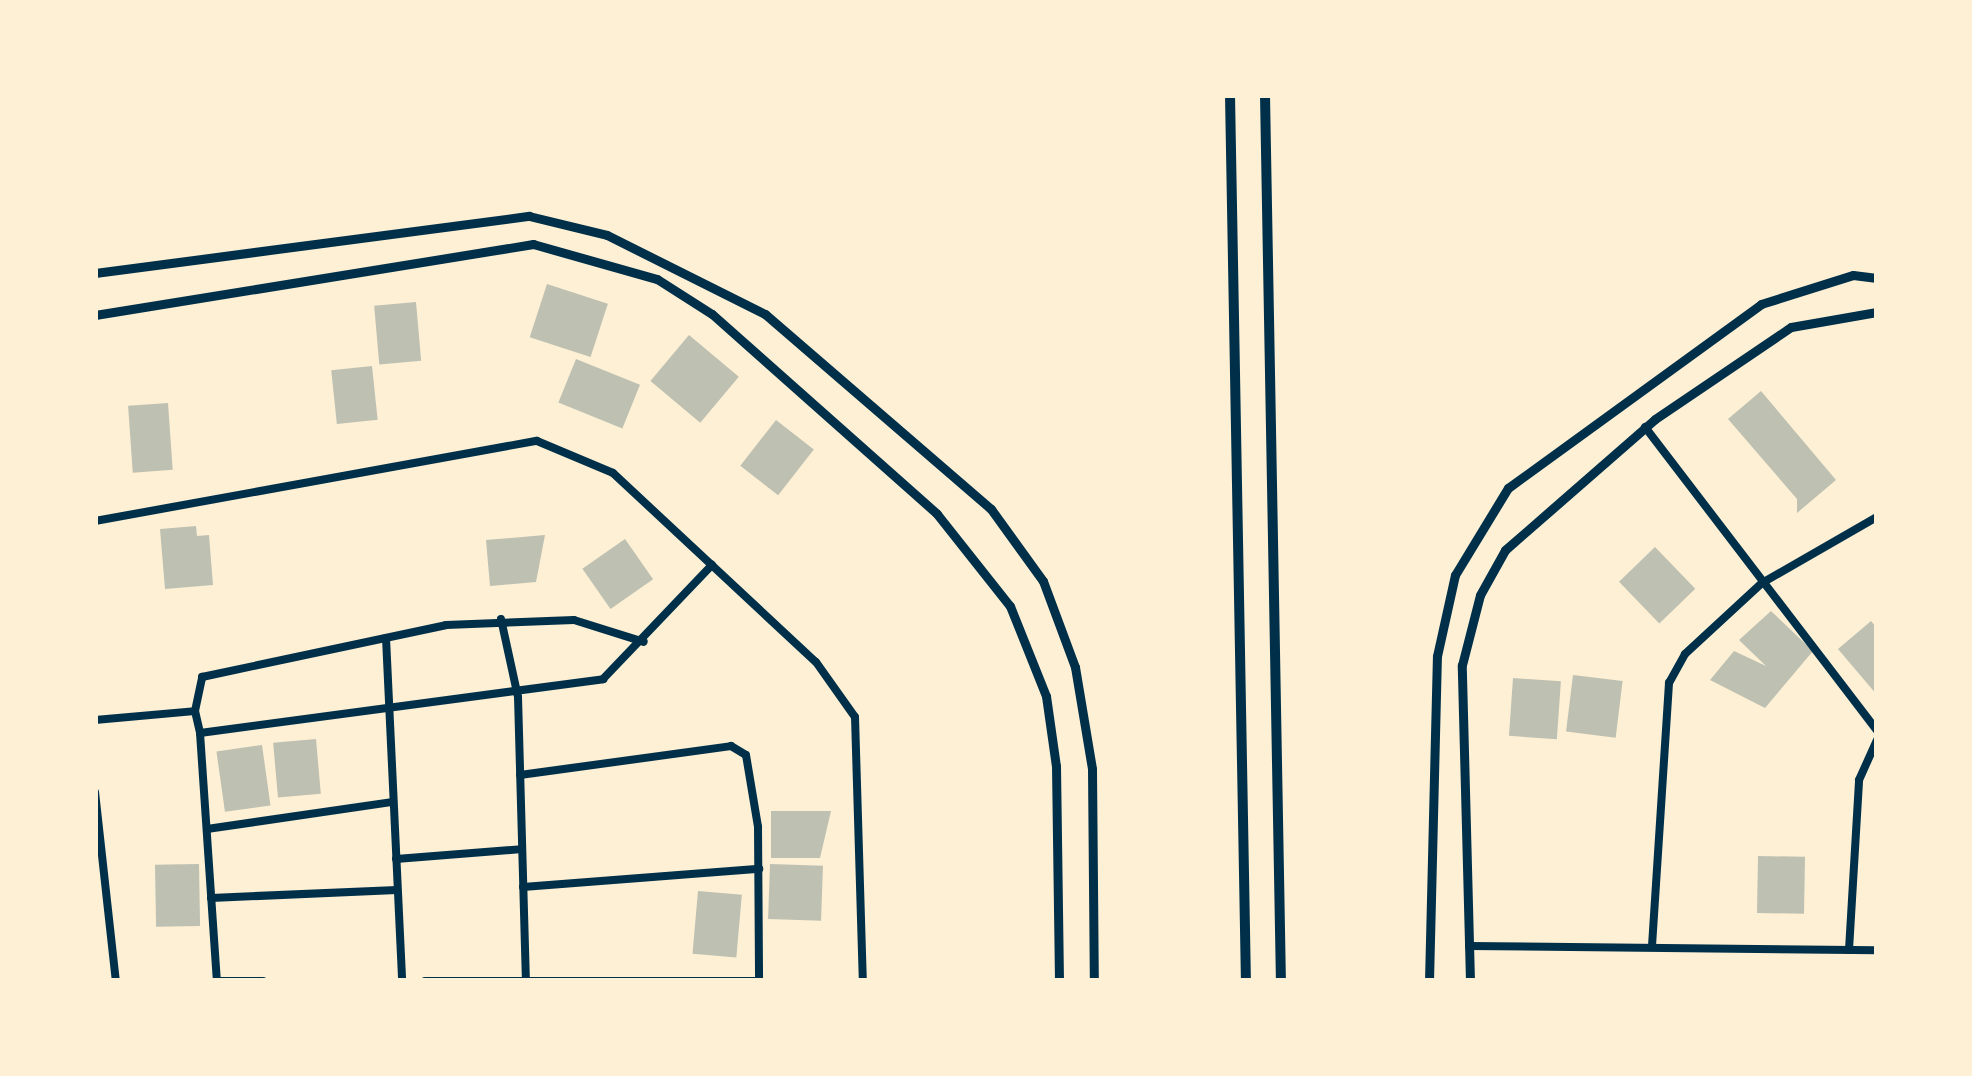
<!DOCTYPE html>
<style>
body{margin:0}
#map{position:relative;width:1972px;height:1076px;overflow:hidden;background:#fdf0d5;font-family:"DejaVu Sans",sans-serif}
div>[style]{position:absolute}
.building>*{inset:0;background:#bec0b2;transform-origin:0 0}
.minor>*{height:8px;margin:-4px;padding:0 4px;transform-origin:4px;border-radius:4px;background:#003049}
.tertiary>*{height:9px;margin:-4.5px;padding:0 4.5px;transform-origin:4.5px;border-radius:4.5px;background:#003049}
.secondary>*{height:10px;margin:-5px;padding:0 5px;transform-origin:5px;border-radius:5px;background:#003049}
span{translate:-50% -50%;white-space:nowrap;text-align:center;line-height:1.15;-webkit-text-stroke:8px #fdf0d5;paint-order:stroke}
.frame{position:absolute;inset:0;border:98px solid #fdf0d5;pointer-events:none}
</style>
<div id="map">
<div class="building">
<i style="left:547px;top:284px;width:64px;height:56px;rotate:18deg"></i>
<i style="left:416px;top:302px;width:59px;height:42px;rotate:85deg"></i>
<i style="left:689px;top:335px;width:65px;height:60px;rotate:40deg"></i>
<i style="left:576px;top:359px;width:69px;height:47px;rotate:22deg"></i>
<i style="left:372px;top:366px;width:54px;height:41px;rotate:84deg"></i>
<i style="clip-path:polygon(1761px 391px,1836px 480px,1797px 513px,1797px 499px,1728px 419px)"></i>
<i style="left:168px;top:403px;width:67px;height:40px;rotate:86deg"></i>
<i style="left:776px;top:420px;width:48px;height:58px;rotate:38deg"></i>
<i style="clip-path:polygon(196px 526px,197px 536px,209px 535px,213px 585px,165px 589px,160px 529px)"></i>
<i style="clip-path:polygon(545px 535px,536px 582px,490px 586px,486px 540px)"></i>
<i style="left:625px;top:539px;width:49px;height:52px;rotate:55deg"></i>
<i style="left:1655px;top:547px;width:58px;height:50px;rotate:46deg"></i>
<i style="clip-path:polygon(1771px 611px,1813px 651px,1765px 708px,1710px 680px,1734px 651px,1766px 666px,1739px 640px)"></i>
<i style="clip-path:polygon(1871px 621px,1877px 628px,1877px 695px,1838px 649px)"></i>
<i style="left:1573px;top:675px;width:50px;height:57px;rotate:7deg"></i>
<i style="left:1513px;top:678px;width:48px;height:58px;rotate:4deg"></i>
<i style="left:316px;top:739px;width:55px;height:43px;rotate:85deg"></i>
<i style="left:262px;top:745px;width:61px;height:46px;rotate:82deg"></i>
<i style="clip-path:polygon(771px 811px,831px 811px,820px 858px,771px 858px)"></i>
<i style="left:1758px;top:856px;width:47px;height:57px;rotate:1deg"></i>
<i style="left:199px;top:864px;width:62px;height:44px;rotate:89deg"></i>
<i style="left:770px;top:864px;width:53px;height:55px;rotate:2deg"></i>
<i style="left:698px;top:891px;width:44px;height:63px;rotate:5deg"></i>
</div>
<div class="minor">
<i style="left:1645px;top:427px;width:382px;rotate:52.6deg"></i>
<i style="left:95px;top:521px;width:449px;rotate:-10.3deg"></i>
<i style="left:537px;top:441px;width:82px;rotate:22.8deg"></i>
<i style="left:613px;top:473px;width:277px;rotate:43deg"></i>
<i style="left:816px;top:662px;width:67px;rotate:54.7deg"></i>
<i style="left:855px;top:717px;width:264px;rotate:88.3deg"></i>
<i style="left:501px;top:619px;width:80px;rotate:77.7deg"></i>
<i style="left:518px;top:697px;width:281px;rotate:88.4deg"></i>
<i style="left:386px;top:638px;width:343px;rotate:87.3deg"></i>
<i style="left:195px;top:711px;width:35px;rotate:-78deg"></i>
<i style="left:202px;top:677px;width:249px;rotate:-12deg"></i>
<i style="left:446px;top:625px;width:128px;rotate:-2.2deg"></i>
<i style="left:574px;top:620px;width:73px;rotate:17.4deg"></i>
<i style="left:95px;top:720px;width:100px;rotate:-5.1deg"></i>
<i style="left:195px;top:711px;width:23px;rotate:77deg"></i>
<i style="left:200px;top:733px;width:407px;rotate:-7.6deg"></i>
<i style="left:603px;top:679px;width:158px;rotate:-46.3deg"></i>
<i style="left:200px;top:733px;width:248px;rotate:86.1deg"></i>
<i style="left:520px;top:775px;width:213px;rotate:-7.8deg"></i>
<i style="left:731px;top:746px;width:17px;rotate:31deg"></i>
<i style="left:746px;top:755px;width:73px;rotate:80.5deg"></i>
<i style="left:758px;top:827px;width:154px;rotate:89.6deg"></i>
<i style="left:95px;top:792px;width:190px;rotate:83.7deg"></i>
<i style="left:207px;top:829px;width:188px;rotate:-8.3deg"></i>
<i style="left:396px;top:859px;width:126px;rotate:-4.5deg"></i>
<i style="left:523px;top:887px;width:237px;rotate:-4.4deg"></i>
<i style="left:211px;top:898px;width:186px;rotate:-2.5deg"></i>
<i style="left:1469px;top:946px;width:408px;rotate:0.6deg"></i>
<i style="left:1652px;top:946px;width:264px;rotate:-86.3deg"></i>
<i style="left:1669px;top:683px;width:33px;rotate:-61deg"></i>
<i style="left:1685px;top:654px;width:105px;rotate:-42.7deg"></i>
<i style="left:1762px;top:583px;width:133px;rotate:-29.9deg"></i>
<i style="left:1849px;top:950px;width:170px;rotate:-86.6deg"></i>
<i style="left:1859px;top:780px;width:44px;rotate:-65.8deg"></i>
<i style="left:217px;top:981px;width:46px"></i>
<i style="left:425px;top:981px;width:334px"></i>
</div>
<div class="tertiary">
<i style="left:95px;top:273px;width:438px;rotate:-7.5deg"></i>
<i style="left:529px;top:216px;width:80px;rotate:13.7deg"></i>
<i style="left:607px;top:235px;width:177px;rotate:26.6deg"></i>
<i style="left:765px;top:314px;width:298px;rotate:40.8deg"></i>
<i style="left:991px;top:509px;width:89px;rotate:54.2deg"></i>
<i style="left:1043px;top:581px;width:92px;rotate:69.6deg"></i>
<i style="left:1075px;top:667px;width:103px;rotate:80.5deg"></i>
<i style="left:1092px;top:769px;width:212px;rotate:89.5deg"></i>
<i style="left:95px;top:315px;width:444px;rotate:-9.2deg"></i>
<i style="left:533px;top:244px;width:129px;rotate:15.8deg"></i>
<i style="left:657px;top:279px;width:65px;rotate:32.5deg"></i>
<i style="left:712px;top:314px;width:301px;rotate:41.6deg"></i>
<i style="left:937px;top:514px;width:117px;rotate:51.6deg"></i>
<i style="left:1010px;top:606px;width:97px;rotate:68.2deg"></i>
<i style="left:1046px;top:696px;width:71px;rotate:81.9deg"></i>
<i style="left:1056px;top:766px;width:215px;rotate:89.2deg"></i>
<i style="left:1429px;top:981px;width:325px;rotate:-88.6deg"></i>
<i style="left:1437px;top:656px;width:83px;rotate:-77.5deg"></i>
<i style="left:1455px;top:575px;width:102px;rotate:-58.7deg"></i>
<i style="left:1508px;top:488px;width:313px;rotate:-36deg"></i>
<i style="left:1761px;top:304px;width:96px;rotate:-17.5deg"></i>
<i style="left:1853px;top:275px;width:24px;rotate:7deg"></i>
<i style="left:1470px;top:981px;width:316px;rotate:-91.5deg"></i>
<i style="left:1462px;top:665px;width:72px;rotate:-75.6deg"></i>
<i style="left:1480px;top:595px;width:51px;rotate:-60.9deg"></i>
<i style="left:1505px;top:550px;width:199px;rotate:-41.1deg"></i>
<i style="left:1655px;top:419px;width:164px;rotate:-34.1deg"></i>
<i style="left:1791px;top:327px;width:87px;rotate:-9.9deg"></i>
</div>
<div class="secondary">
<i style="left:1230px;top:95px;width:886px;rotate:88.97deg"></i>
<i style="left:1265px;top:95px;width:886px;rotate:88.97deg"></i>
</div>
<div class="frame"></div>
</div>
